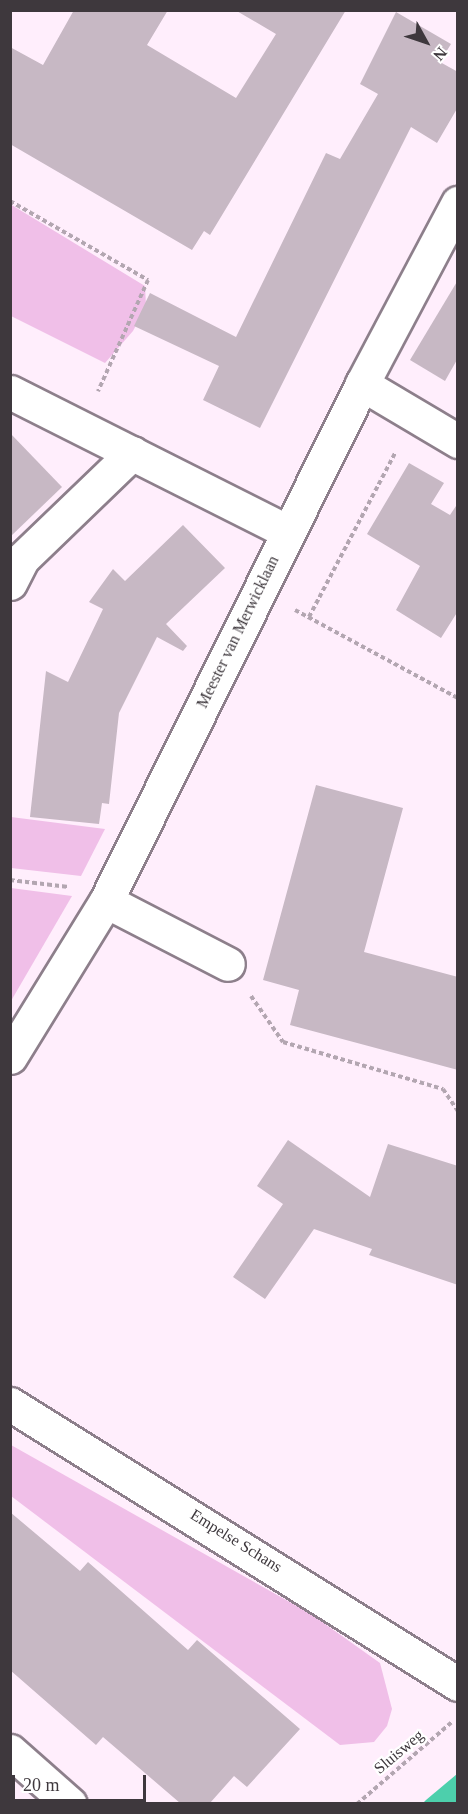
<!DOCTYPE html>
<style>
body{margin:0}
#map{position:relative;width:468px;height:1814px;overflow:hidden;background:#ffeefc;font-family:"Times New Roman",serif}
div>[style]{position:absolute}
.green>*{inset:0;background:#f0bfe8}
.water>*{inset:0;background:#4dcfac}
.building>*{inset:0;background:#c7b8c4}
.path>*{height:4px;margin-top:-2px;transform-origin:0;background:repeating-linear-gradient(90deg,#b3a6b1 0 4.5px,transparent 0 7.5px)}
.roads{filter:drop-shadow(2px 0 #8d7f8b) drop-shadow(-2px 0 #8d7f8b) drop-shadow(0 2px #8d7f8b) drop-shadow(0 -2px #8d7f8b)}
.minor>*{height:33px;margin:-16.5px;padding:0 16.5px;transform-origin:16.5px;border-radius:16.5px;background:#fff}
span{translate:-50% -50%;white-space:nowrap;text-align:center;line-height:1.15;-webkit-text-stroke:4.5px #fff;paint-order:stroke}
.street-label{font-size:16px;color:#3e383d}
.frame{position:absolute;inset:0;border:12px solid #3e383d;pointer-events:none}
.north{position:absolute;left:396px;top:12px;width:60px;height:60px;-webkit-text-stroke:4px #fff;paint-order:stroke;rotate:130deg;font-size:16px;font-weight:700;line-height:24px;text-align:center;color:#3e383d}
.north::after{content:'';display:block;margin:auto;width:21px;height:27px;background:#3e383d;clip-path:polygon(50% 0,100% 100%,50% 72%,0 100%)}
.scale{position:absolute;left:12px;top:1775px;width:134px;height:27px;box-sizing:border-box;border:3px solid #3e383d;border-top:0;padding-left:8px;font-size:18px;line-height:21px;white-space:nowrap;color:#3e383d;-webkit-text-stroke:4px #fff;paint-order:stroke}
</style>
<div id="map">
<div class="green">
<i style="clip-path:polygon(10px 204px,145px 286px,146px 306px,133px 331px,105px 363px,11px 316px)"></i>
<i style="clip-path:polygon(11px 817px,105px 829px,81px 876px,11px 868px)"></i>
<i style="clip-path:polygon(11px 888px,72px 896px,11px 1001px,10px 888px)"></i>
<i style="clip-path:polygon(11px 1445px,311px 1614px,380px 1663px,392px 1709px,387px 1726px,374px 1742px,340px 1745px,11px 1496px)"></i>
</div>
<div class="water">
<i style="clip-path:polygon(457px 1774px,457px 1803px,423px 1803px,426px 1800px)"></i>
</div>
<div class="building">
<i style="clip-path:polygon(74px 10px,168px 10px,147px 45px,236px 98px,276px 34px,235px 10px,346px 10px,210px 235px,204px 231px,192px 250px,10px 144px,10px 47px,43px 65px)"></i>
<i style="clip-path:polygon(396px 12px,451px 44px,440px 62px,458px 72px,458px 107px,437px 143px,411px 127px,260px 428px,203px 400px,219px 366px,134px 326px,150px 293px,236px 337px,326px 153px,340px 159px,378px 94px,360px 84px)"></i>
<i style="clip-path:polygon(458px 280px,458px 358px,445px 381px,410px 360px)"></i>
<i style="clip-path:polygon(10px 433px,62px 487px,10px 537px)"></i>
<i style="clip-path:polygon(409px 463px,444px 483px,431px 504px,450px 515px,458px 503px,458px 611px,441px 638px,396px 610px,420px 566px,367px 534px)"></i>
<i style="clip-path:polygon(183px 525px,225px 568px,166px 624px,187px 646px,183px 651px,157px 637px,119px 713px,109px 804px,102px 803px,99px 824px,30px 817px,46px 671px,68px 682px,103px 609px,89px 602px,113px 569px,125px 581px)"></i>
<i style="clip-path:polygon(316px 785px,403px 808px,364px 952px,458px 977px,458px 1070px,290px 1025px,299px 990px,263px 980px)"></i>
<i style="clip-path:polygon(288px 1140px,370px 1197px,388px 1144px,458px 1166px,458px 1285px,369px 1255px,372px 1249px,314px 1229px,265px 1299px,233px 1277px,283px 1204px,257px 1186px)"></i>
<i style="clip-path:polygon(10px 1512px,80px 1571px,88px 1562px,188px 1650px,197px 1640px,300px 1729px,247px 1787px,234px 1776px,210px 1803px,180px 1803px,103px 1737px,96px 1745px,10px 1670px)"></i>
</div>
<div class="path">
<i style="left:10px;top:201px;width:159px;rotate:29.8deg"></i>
<i style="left:148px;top:280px;width:122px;rotate:114.2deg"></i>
<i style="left:295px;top:610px;width:185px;rotate:28.4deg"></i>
<i style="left:309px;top:617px;width:187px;rotate:-62.3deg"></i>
<i style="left:10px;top:880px;width:59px;rotate:6.8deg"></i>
<i style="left:251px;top:996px;width:56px;rotate:55.2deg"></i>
<i style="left:283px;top:1042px;width:167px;rotate:16.4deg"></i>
<i style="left:443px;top:1089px;width:27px;rotate:56deg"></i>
<i style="left:357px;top:1804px;width:125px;rotate:-40.8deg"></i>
</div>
<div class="roads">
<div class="minor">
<i style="left:362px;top:384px;width:112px;rotate:30.7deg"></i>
<i style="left:10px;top:392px;width:311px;rotate:26.7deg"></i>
<i style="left:10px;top:583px;width:27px;rotate:-63deg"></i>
<i style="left:22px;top:559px;width:153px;rotate:-43.9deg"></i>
<i style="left:106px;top:901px;width:137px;rotate:27.3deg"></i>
<i style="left:10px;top:1057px;width:183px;rotate:-58.4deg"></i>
<i style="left:106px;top:901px;width:577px;rotate:-63.66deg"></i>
<i style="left:362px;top:384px;width:205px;rotate:-62.1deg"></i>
<i style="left:10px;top:1404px;width:528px;rotate:32.01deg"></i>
<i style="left:10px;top:1751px;width:80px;rotate:41.5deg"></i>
</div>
</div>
<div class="street-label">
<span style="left:238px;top:632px;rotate:-64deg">Meester van Merwicklaan</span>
<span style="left:236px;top:1541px;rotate:32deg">Empelse Schans</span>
<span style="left:399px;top:1752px;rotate:-40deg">Sluisweg</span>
</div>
<div class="frame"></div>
<div class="north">N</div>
<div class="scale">20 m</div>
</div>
